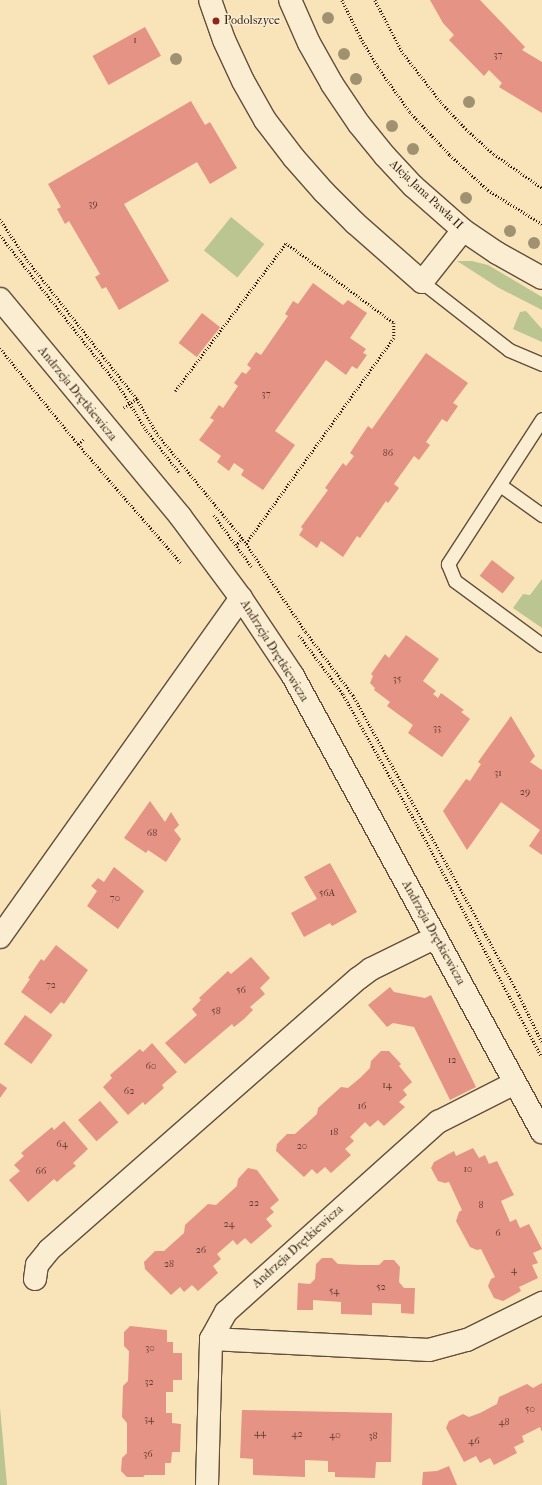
<!DOCTYPE html>
<meta charset="utf-8">
<style>
body{margin:0}
#map{position:relative;width:542px;height:1485px;overflow:hidden;background:#f9e4ba;font-family:"IM FELL French Canon",serif}
div>[style]{position:absolute}
.green>*{inset:0;background:#bbc591;transform-origin:0 0}
.building>*{inset:0;background:#e49385;transform-origin:0 0}
.path>*{height:2.5px;margin-top:-1.25px;transform-origin:0;background:repeating-linear-gradient(90deg,#2e1d0f 0 1px,transparent 0 3px)}
.roads{filter:drop-shadow(1px 0 #614f3a) drop-shadow(-1px 0 #614f3a) drop-shadow(0 1px #614f3a) drop-shadow(0 -1px #614f3a)}
.lane>*{height:13px;margin:-6.5px;padding:0 6.5px;transform-origin:6.5px;border-radius:6.5px;background:#fbedd2}
.street>*{height:22px;margin:-11px;padding:0 11px;transform-origin:11px;border-radius:11px;background:#fbedd2}
.secondary>*{height:22px;margin:-11px;padding:0 11px;transform-origin:11px;border-radius:11px;background:#fbedd2}
.trees>*{width:12px;height:12px;margin:-6px;border-radius:50%;background:#a09271}
.dots>*{width:11px;height:11px;translate:-50% -50%;box-sizing:border-box;border:2px solid #fbedd2;border-radius:50%}
span{translate:-50% -50%;white-space:nowrap;text-align:center;line-height:1.15;-webkit-text-stroke:3px #fbedd2;paint-order:stroke}
.number-label{font-size:10px;color:#5c3a2c}
.number-label span{-webkit-text-stroke-width:0}
.poi-label{font-size:12px;color:#2e1d0f}
.left{translate:0 -50%;text-align:left}
.street-label{font-size:12px;color:#2e1d0f}
</style>
<div id="map">
<div class="green">
<i style="left:231px;top:217px;width:43px;height:43px;rotate:39deg"></i>
<i style="clip-path:polygon(457px 261px,472px 261px,488px 265px,542px 297px,542px 310px,499px 288px)"></i>
<i style="clip-path:polygon(526px 311px,542px 329px,542px 342px,513px 329px,520px 312px)"></i>
<i style="clip-path:polygon(542px 579px,542px 628px,513px 608px,523px 594px,530px 595px)"></i>
<i style="clip-path:polygon(0 1408px,7px 1485px,0 1485px)"></i>
</div>
<div class="building">
<i style="clip-path:polygon(430px 0,480px 0,525px 47px,522px 50px,542px 62px,542px 113px,499px 87px,502px 83px,489px 70px,484px 76px,449px 40px,454px 35px,443px 23px)"></i>
<i style="left:145px;top:27px;width:33px;height:60px;rotate:61deg"></i>
<i style="clip-path:polygon(191px 101px,205px 125px,210px 122px,237px 168px,210px 184px,197px 162px,124px 204px,169px 281px,119px 310px,106px 287px,102px 289px,95px 277px,100px 274px,69px 221px,65px 224px,57px 209px,61px 207px,48px 184px)"></i>
<i style="clip-path:polygon(313px 283px,343px 305px,348px 300px,367px 313px,350px 338px,366px 349px,363px 353px,367px 355px,357px 369px,352px 366px,346px 375px,326px 360px,275px 431px,295px 445px,263px 490px,241px 475px,244px 470px,234px 463px,229px 471px,217px 462px,221px 456px,199px 440px,214px 420px,210px 418px,219px 405px,223px 408px,238px 386px,234px 383px,242px 372px,246px 374px,251px 368px,247px 365px,256px 352px,261px 355px,288px 316px,285px 314px,293px 301px,298px 304px)"></i>
<i style="left:202px;top:313px;width:23px;height:38px;rotate:38deg"></i>
<i style="clip-path:polygon(426px 353px,468px 383px,453px 403px,458px 406px,447px 422px,442px 419px,426px 442px,430px 445px,419px 460px,414px 456px,394px 484px,399px 488px,388px 503px,386px 501px,360px 538px,357px 536px,343px 557px,321px 541px,317px 548px,299px 535px,303px 529px,301px 527px,328px 490px,325px 488px,343px 463px,346px 466px,354px 456px,350px 453px,368px 426px,372px 429px)"></i>
<i style="left:492px;top:560px;width:29px;height:20px;rotate:38deg"></i>
<i style="clip-path:polygon(406px 635px,439px 659px,423px 681px,436px 691px,433px 694px,438px 698px,441px 693px,464px 710px,461px 712px,470px 719px,442px 757px,408px 733px,413px 725px,387px 706px,390px 702px,374px 690px,375px 688px,370px 683px,373px 676px,371px 674px,385px 654px,389px 658px)"></i>
<i style="clip-path:polygon(511px 716px,535px 756px,530px 762px,542px 770px,542px 855px,529px 846px,540px 830px,501px 802px,467px 850px,443px 811px,466px 779px,470px 781px,481px 764px,478px 762px)"></i>
<i style="clip-path:polygon(150px 801px,165px 822px,171px 812px,179px 825px,174px 830px,181px 839px,166px 862px,148px 850px,146px 853px,124px 838px)"></i>
<i style="clip-path:polygon(330px 863px,357px 912px,334px 925px,332px 926px,330px 923px,304px 937px,291px 913px,317px 899px,304px 877px)"></i>
<i style="clip-path:polygon(114px 867px,144px 891px,118px 929px,87px 906px,97px 891px,91px 886px,98px 878px,104px 882px)"></i>
<i style="clip-path:polygon(56px 945px,88px 970px,64px 1004px,61px 1002px,51px 1014px,21px 992px,30px 979px,28px 978px,41px 959px,44px 961px)"></i>
<i style="clip-path:polygon(251px 957px,270px 978px,260px 988px,265px 994px,250px 1007px,253px 1010px,244px 1019px,234px 1027px,232px 1024px,185px 1064px,165px 1043px,197px 1015px,192px 1009px,201px 1000px,199px 998px,228px 971px,231px 974px)"></i>
<i style="clip-path:polygon(390px 987px,394px 992px,425px 998px,431px 995px,476px 1087px,450px 1100px,414px 1027px,393px 1023px,387px 1027px,368px 1005px)"></i>
<i style="left:25px;top:1015px;width:34px;height:36px;rotate:36deg"></i>
<i style="clip-path:polygon(152px 1043px,177px 1072px,162px 1085px,164px 1088px,155px 1096px,145px 1105px,143px 1102px,128px 1115px,103px 1087px,112px 1078px,110px 1075px,140px 1049px,143px 1052px)"></i>
<i style="clip-path:polygon(381px 1051px,389px 1051px,401px 1064px,399px 1066px,412px 1082px,403px 1090px,407px 1095px,399px 1102px,405px 1107px,384px 1126px,378px 1120px,370px 1127px,365px 1122px,350px 1137px,354px 1141px,345px 1149px,351px 1155px,331px 1173px,325px 1167px,317px 1174px,312px 1169px,304px 1177px,276px 1151px,277px 1144px,287px 1134px,295px 1134px,317px 1114px,318px 1108px,341px 1087px,348px 1088px,360px 1078px,370px 1068px,371px 1061px)"></i>
<i style="clip-path:polygon(0 1083px,7px 1088px,0 1098px)"></i>
<i style="left:100px;top:1101px;width:28px;height:29px;rotate:49deg"></i>
<i style="clip-path:polygon(64px 1121px,88px 1149px,73px 1163px,76px 1166px,66px 1174px,57px 1182px,54px 1179px,28px 1202px,9px 1180px,20px 1171px,14px 1165px,24px 1156px,21px 1153px,52px 1127px,54px 1130px)"></i>
<i style="clip-path:polygon(473px 1148px,479px 1158px,485px 1155px,489px 1164px,497px 1161px,514px 1195px,501px 1201px,510px 1222px,516px 1219px,520px 1228px,529px 1224px,542px 1249px,533px 1253px,538px 1263px,532px 1265px,538px 1278px,519px 1287px,521px 1291px,503px 1301px,494px 1298px,488px 1286px,491px 1279px,495px 1277px,481px 1249px,477px 1250px,470px 1247px,456px 1221px,459px 1212px,462px 1210px,449px 1182px,445px 1183px,438px 1181px,431px 1168px,434px 1162px,454px 1151px,456px 1156px)"></i>
<i style="clip-path:polygon(248px 1168px,257px 1170px,279px 1200px,270px 1208px,274px 1212px,266px 1219px,272px 1226px,251px 1244px,245px 1238px,237px 1245px,233px 1240px,217px 1254px,221px 1259px,213px 1266px,218px 1273px,198px 1291px,192px 1285px,184px 1292px,180px 1287px,171px 1295px,145px 1269px,144px 1262px,155px 1251px,164px 1251px,184px 1233px,185px 1225px,208px 1204px,216px 1205px,227px 1195px,237px 1186px,238px 1179px)"></i>
<i style="clip-path:polygon(322px 1258px,332px 1258px,338px 1264px,359px 1265px,379px 1265px,384px 1260px,394px 1260px,400px 1267px,399px 1282px,404px 1288px,415px 1288px,414px 1314px,401px 1313px,401px 1304px,372px 1303px,372px 1315px,341px 1314px,341px 1302px,313px 1300px,313px 1310px,297px 1310px,298px 1283px,310px 1284px,315px 1279px,316px 1264px)"></i>
<i style="clip-path:polygon(130px 1326px,167px 1330px,167px 1342px,173px 1342px,173px 1353px,182px 1353px,182px 1380px,173px 1380px,173px 1392px,166px 1392px,166px 1413px,172px 1413px,172px 1423px,181px 1424px,180px 1452px,172px 1452px,171px 1463px,165px 1463px,165px 1475px,145px 1475px,143px 1477px,127px 1477px,121px 1471px,122px 1458px,127px 1453px,127px 1423px,122px 1417px,123px 1386px,128px 1381px,129px 1351px,124px 1346px,124px 1332px)"></i>
<i style="clip-path:polygon(542px 1383px,542px 1432px,540px 1427px,522px 1436px,524px 1442px,514px 1447px,517px 1453px,494px 1465px,490px 1458px,480px 1463px,476px 1456px,464px 1462px,446px 1428px,449px 1421px,463px 1414px,469px 1417px,480px 1413px,497px 1404px,499px 1397px,527px 1384px,533px 1388px)"></i>
<i style="clip-path:polygon(242px 1410px,392px 1413px,391px 1462px,376px 1462px,375px 1478px,335px 1477px,335px 1472px,328px 1472px,328px 1461px,305px 1460px,305px 1477px,253px 1475px,253px 1459px,240px 1458px)"></i>
<i style="clip-path:polygon(449px 1466px,457px 1485px,422px 1485px,423px 1472px,437px 1471px)"></i>
</div>
<div class="path">
<i style="left:342px;top:0;width:45px;rotate:63.4deg"></i>
<i style="left:362px;top:40px;width:31px;rotate:59deg"></i>
<i style="left:378px;top:67px;width:55px;rotate:54.6deg"></i>
<i style="left:410px;top:112px;width:59px;rotate:47.1deg"></i>
<i style="left:450px;top:155px;width:52px;rotate:42.6deg"></i>
<i style="left:488px;top:190px;width:64px;rotate:32.2deg"></i>
<i style="left:375px;top:0;width:60px;rotate:62.2deg"></i>
<i style="left:403px;top:53px;width:62px;rotate:52.2deg"></i>
<i style="left:441px;top:102px;width:37px;rotate:47deg"></i>
<i style="left:466px;top:129px;width:38px;rotate:42deg"></i>
<i style="left:494px;top:154px;width:59px;rotate:35.3deg"></i>
<i style="left:0;top:219px;width:50px;rotate:56.3deg"></i>
<i style="left:28px;top:261px;width:176px;rotate:51.7deg"></i>
<i style="left:137px;top:399px;width:16px;rotate:145deg"></i>
<i style="left:0;top:235px;width:192px;rotate:51.8deg"></i>
<i style="left:119px;top:386px;width:53px;rotate:58.1deg"></i>
<i style="left:147px;top:431px;width:52px;rotate:52deg"></i>
<i style="left:0;top:348px;width:124px;rotate:50.9deg"></i>
<i style="left:78px;top:444px;width:8px;rotate:-40deg"></i>
<i style="left:175px;top:391px;width:185px;rotate:-53.1deg"></i>
<i style="left:286px;top:243px;width:134px;rotate:36.5deg"></i>
<i style="left:394px;top:323px;width:15px;rotate:90deg"></i>
<i style="left:394px;top:338px;width:254px;rotate:125.7deg"></i>
<i style="left:137px;top:399px;width:42px;rotate:59.7deg"></i>
<i style="left:158px;top:435px;width:134px;rotate:50.7deg"></i>
<i style="left:243px;top:539px;width:9px;rotate:139deg"></i>
<i style="left:78px;top:444px;width:157px;rotate:49.1deg"></i>
<i style="left:214px;top:515px;width:64px;rotate:53.8deg"></i>
<i style="left:243px;top:539px;width:112px;rotate:55.9deg"></i>
<i style="left:306px;top:632px;width:79px;rotate:53.3deg"></i>
<i style="left:353px;top:695px;width:343px;rotate:61deg"></i>
<i style="left:519px;top:995px;width:52px;rotate:63.9deg"></i>
<i style="left:299px;top:635px;width:74px;rotate:53.3deg"></i>
<i style="left:343px;top:694px;width:150px;rotate:60.4deg"></i>
<i style="left:417px;top:824px;width:264px;rotate:61.8deg"></i>
</div>
<div class="roads">
<div class="lane">
<i style="left:422px;top:282px;width:110px;rotate:38deg"></i>
<i style="left:509px;top:350px;width:36px;rotate:23deg"></i>
<i style="left:542px;top:419px;width:173px;rotate:123deg"></i>
<i style="left:448px;top:564px;width:18px;rotate:68deg"></i>
<i style="left:455px;top:581px;width:108px;rotate:36.3deg"></i>
<i style="left:500px;top:485px;width:52px;rotate:35.5deg"></i>
</div>
<div class="street">
<i style="left:210px;top:0;width:42px;rotate:70.7deg"></i>
<i style="left:224px;top:40px;width:45px;rotate:65.1deg"></i>
<i style="left:243px;top:81px;width:45px;rotate:60.6deg"></i>
<i style="left:265px;top:120px;width:48px;rotate:52.7deg"></i>
<i style="left:294px;top:158px;width:45px;rotate:48.6deg"></i>
<i style="left:324px;top:192px;width:44px;rotate:45deg"></i>
<i style="left:355px;top:223px;width:89px;rotate:41.4deg"></i>
<i style="left:422px;top:282px;width:66px;rotate:-51.7deg"></i>
<i style="left:0;top:299px;width:282px;rotate:50.3deg"></i>
<i style="left:180px;top:516px;width:102px;rotate:53.4deg"></i>
<i style="left:241px;top:598px;width:94px;rotate:56.3deg"></i>
<i style="left:293px;top:676px;width:520px;rotate:61.36deg"></i>
<i style="left:0;top:937px;width:416px;rotate:-54.6deg"></i>
<i style="left:35px;top:1279px;width:14px;rotate:-82deg"></i>
<i style="left:37px;top:1265px;width:19px;rotate:-51deg"></i>
<i style="left:49px;top:1250px;width:412px;rotate:-41.3deg"></i>
<i style="left:359px;top:978px;width:15px;rotate:-37deg"></i>
<i style="left:371px;top:969px;width:72px;rotate:-26.2deg"></i>
<i style="left:211px;top:1339px;width:218px;rotate:2.9deg"></i>
<i style="left:429px;top:1350px;width:39px;rotate:-15deg"></i>
<i style="left:467px;top:1340px;width:84px;rotate:-26.3deg"></i>
<i style="left:207px;top:1485px;width:146px;rotate:-88.4deg"></i>
<i style="left:211px;top:1339px;width:31px;rotate:-61deg"></i>
<i style="left:226px;top:1312px;width:285px;rotate:-41.9deg"></i>
<i style="left:438px;top:1122px;width:86px;rotate:-26.9deg"></i>
</div>
<div class="secondary">
<i style="left:290px;top:0;width:47px;rotate:66.2deg"></i>
<i style="left:309px;top:43px;width:47px;rotate:60.7deg"></i>
<i style="left:332px;top:84px;width:48px;rotate:56deg"></i>
<i style="left:359px;top:124px;width:41px;rotate:50.9deg"></i>
<i style="left:385px;top:156px;width:41px;rotate:47deg"></i>
<i style="left:413px;top:186px;width:67px;rotate:41.3deg"></i>
<i style="left:463px;top:230px;width:41px;rotate:34.1deg"></i>
<i style="left:497px;top:253px;width:51px;rotate:29.1deg"></i>
</div>
</div>
<div class="trees">
<i style="left:328px;top:18px"></i>
<i style="left:344px;top:54px"></i>
<i style="left:176px;top:59px"></i>
<i style="left:356px;top:79px"></i>
<i style="left:469px;top:102px"></i>
<i style="left:392px;top:126px"></i>
<i style="left:413px;top:149px"></i>
<i style="left:466px;top:198px"></i>
<i style="left:510px;top:231px"></i>
<i style="left:534px;top:243px"></i>
</div>
<div class="dots">
<i style="left:216px;top:21px;background:#8f2418"></i>
</div>
<div class="number-label">
<span style="left:135px;top:41px">1</span>
<span style="left:498px;top:56px">37</span>
<span style="left:93px;top:205px">39</span>
<span style="left:266px;top:395px">37</span>
<span style="left:388px;top:454px">86</span>
<span style="left:397px;top:680px">35</span>
<span style="left:437px;top:729px">33</span>
<span style="left:498px;top:774px">31</span>
<span style="left:525px;top:793px">29</span>
<span style="left:152px;top:834px">68</span>
<span style="left:327px;top:894px">56A</span>
<span style="left:115px;top:899px">70</span>
<span style="left:51px;top:986px">72</span>
<span style="left:241px;top:991px">56</span>
<span style="left:216px;top:1012px">58</span>
<span style="left:452px;top:1061px">12</span>
<span style="left:151px;top:1067px">60</span>
<span style="left:387px;top:1086px">14</span>
<span style="left:129px;top:1092px">62</span>
<span style="left:362px;top:1107px">16</span>
<span style="left:334px;top:1133px">18</span>
<span style="left:62px;top:1145px">64</span>
<span style="left:302px;top:1147px">20</span>
<span style="left:468px;top:1170px">10</span>
<span style="left:41px;top:1172px">66</span>
<span style="left:254px;top:1204px">22</span>
<span style="left:481px;top:1206px">8</span>
<span style="left:229px;top:1225px">24</span>
<span style="left:498px;top:1234px">6</span>
<span style="left:201px;top:1251px">26</span>
<span style="left:169px;top:1265px">28</span>
<span style="left:514px;top:1271px">4</span>
<span style="left:381px;top:1288px">52</span>
<span style="left:334px;top:1292px">54</span>
<span style="left:150px;top:1349px">30</span>
<span style="left:149px;top:1383px">32</span>
<span style="left:530px;top:1410px">50</span>
<span style="left:149px;top:1420px">34</span>
<span style="left:504px;top:1423px">48</span>
<span style="left:260px;top:1434px">44</span>
<span style="left:297px;top:1435px">42</span>
<span style="left:335px;top:1436px">40</span>
<span style="left:373px;top:1437px">38</span>
<span style="left:474px;top:1442px">46</span>
<span style="left:148px;top:1455px">36</span>
</div>
<div class="poi-label">
<span class="left" style="left:224px;top:21px">Podolszyce</span>
</div>
<div class="street-label">
<span style="left:426px;top:195px;rotate:43deg">Aleja Jana Pawła II</span>
<span style="left:77px;top:394px;rotate:51deg">Andrzeja Drętkiewicza</span>
<span style="left:274px;top:651px;rotate:58deg">Andrzeja Drętkiewicza</span>
<span style="left:433px;top:933px;rotate:61deg">Andrzeja Drętkiewicza</span>
<span style="left:298px;top:1247px;rotate:-42deg">Andrzeja Drętkiewicza</span>
</div>
</div>
